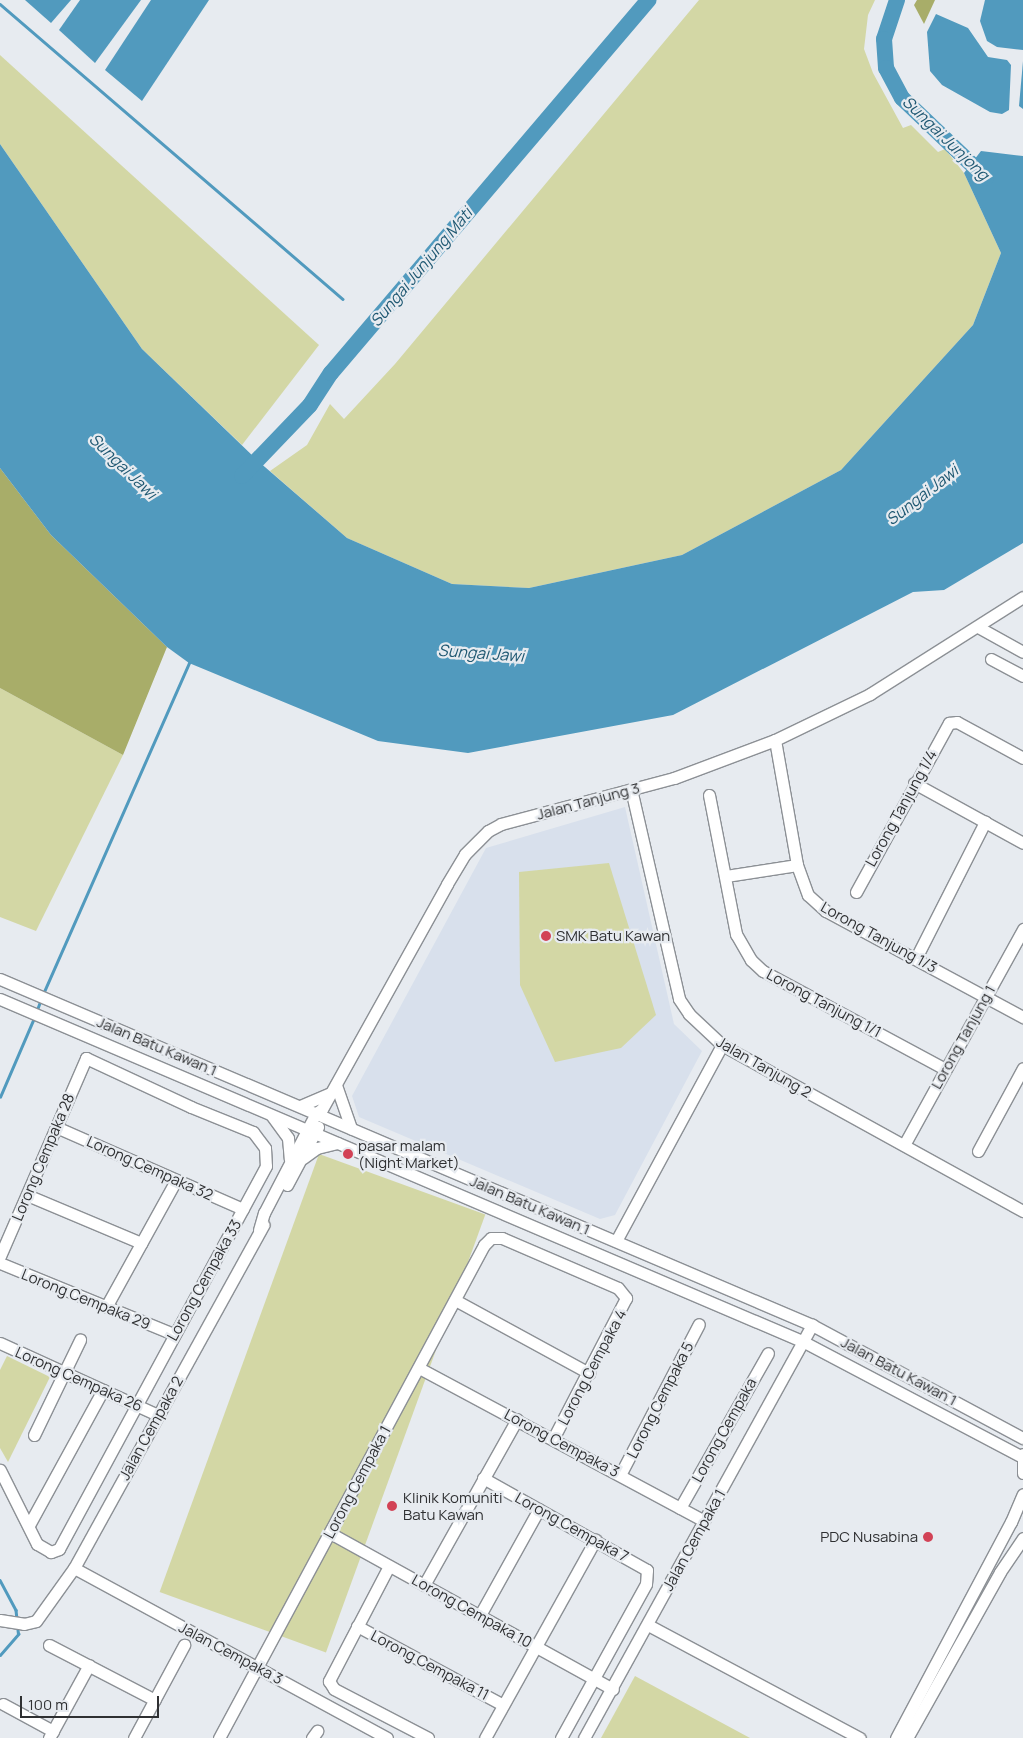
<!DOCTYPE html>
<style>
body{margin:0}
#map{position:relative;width:1023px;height:1738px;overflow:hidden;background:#e7ebf0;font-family:Manrope,sans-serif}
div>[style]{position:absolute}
.built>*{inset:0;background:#d8e0ec}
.green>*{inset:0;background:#d3d7a5;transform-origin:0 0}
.forest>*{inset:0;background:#a8ad69}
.water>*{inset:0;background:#519abe}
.stream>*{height:2.5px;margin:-1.25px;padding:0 1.25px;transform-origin:1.25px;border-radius:1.25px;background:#519abe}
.river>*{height:16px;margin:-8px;padding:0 8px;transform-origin:8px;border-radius:8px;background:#519abe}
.roads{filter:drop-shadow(1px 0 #8c9095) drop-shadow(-1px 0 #8c9095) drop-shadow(0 1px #8c9095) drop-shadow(0 -1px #8c9095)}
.minor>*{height:11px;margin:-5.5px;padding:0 5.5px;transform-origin:5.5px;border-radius:5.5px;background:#fff}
.dots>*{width:14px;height:14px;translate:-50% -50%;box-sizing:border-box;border:2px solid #e7ebf0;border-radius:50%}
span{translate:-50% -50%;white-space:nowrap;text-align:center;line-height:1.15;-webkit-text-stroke:4.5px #e7ebf0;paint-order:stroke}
.street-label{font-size:15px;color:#2f3032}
.poi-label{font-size:15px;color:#2f3032}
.left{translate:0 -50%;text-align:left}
.right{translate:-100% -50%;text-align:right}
.water-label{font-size:16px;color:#1f5872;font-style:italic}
.scale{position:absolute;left:20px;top:1696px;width:139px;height:22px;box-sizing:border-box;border:2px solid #2f3032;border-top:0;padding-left:6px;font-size:15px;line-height:18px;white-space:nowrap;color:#2f3032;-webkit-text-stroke:4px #e7ebf0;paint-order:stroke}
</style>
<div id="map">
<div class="built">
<i style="clip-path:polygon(625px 807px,674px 1024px,702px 1051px,615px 1215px,600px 1219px,359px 1117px,352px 1096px,486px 848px)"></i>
</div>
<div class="green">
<i style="clip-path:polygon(699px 0,875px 0,868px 15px,864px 49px,873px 73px,903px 128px,911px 125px,938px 152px,945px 149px,964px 173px,1001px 253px,973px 325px,841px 470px,682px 555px,529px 588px,452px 584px,347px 538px,270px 471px,307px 445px,330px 404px,344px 419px,395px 364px)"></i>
<i style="clip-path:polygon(0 55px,319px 345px,242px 445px,142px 349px,0 144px)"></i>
<i style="clip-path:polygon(0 688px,123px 755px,36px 931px,0 917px)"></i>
<i style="clip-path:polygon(609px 863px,656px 1015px,621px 1048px,555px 1062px,520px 985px,519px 872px)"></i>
<i style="left:319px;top:1154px;width:177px;height:466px;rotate:20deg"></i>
<i style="clip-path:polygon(7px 1356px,50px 1377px,8px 1462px,0 1448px,0 1370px)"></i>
<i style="clip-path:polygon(635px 1676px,750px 1738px,601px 1738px)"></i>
</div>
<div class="forest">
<i style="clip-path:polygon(917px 0,935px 0,924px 24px,914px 5px)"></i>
<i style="clip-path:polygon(0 468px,51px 535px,167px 647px,123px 755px,0 688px)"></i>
</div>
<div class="water">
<i style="clip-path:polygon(25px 0,71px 0,51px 23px)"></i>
<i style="clip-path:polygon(80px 0,141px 0,95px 63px,59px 30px)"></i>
<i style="clip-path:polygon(151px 0,209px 0,142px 101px,105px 70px)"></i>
<i style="clip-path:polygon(985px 0,1023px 0,1023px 50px,997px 47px,987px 41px,980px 21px)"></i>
<i style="clip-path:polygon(936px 14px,968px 28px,988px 57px,1007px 60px,1011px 65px,1009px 110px,1002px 114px,990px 112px,942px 85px,930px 71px,927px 32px)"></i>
<i style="clip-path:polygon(1023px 61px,1023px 109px,1019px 106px)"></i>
<i style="clip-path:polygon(0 144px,142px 349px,258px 461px,347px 538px,452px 584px,529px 588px,682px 555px,841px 470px,973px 325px,1001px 253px,964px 173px,981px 151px,1023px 156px,1023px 543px,944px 590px,913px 592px,673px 715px,468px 753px,378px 741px,189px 663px,167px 647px,51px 535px,0 468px)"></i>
</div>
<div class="stream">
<i style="left:0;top:4px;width:452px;rotate:40.7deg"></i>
<i style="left:43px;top:994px;width:364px;rotate:-66.2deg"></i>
<i style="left:37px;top:1010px;width:12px;rotate:-70deg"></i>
<i style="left:0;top:1097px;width:86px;rotate:-66.7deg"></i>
<i style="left:0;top:1580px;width:34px;rotate:62deg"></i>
<i style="left:16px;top:1610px;width:10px;rotate:84deg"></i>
<i style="left:0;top:1655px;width:28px;rotate:-49deg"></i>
<i style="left:18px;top:1634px;width:8px;rotate:-97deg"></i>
</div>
<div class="river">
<i style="left:897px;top:0;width:41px;rotate:108.4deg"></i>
<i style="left:884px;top:39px;width:29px;rotate:86deg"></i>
<i style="left:886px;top:68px;width:34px;rotate:62deg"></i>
<i style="left:902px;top:98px;width:116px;rotate:43.6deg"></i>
<i style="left:242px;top:476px;width:98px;rotate:-46.2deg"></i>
<i style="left:310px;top:405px;width:38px;rotate:-57deg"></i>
<i style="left:331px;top:373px;width:490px;rotate:-49.6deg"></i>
</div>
<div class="roads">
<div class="minor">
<i style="left:978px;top:627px;width:51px;rotate:29.1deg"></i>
<i style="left:991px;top:659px;width:36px;rotate:28deg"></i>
<i style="left:775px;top:740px;width:127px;rotate:80deg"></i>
<i style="left:797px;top:865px;width:32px;rotate:70deg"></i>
<i style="left:808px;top:895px;width:24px;rotate:42deg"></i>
<i style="left:826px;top:911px;width:224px;rotate:28.3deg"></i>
<i style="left:914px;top:783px;width:124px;rotate:28.8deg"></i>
<i style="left:631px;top:789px;width:215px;rotate:77.1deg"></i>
<i style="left:679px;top:999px;width:18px;rotate:56deg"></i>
<i style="left:689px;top:1014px;width:45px;rotate:43.2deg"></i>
<i style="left:722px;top:1045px;width:344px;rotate:28.9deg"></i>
<i style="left:709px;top:795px;width:142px;rotate:79deg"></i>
<i style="left:736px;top:934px;width:30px;rotate:60deg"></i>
<i style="left:751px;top:960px;width:16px;rotate:43deg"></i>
<i style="left:763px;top:971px;width:207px;rotate:28.3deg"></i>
<i style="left:726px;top:876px;width:72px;rotate:-8.8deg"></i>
<i style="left:856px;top:892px;width:193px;rotate:-61.2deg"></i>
<i style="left:949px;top:723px;width:8px;rotate:-7deg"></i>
<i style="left:957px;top:722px;width:75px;rotate:28.6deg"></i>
<i style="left:916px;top:958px;width:153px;rotate:-63.1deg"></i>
<i style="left:0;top:979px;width:883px;rotate:23.08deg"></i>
<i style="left:812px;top:1325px;width:239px;rotate:28.2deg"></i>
<i style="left:0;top:999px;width:874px;rotate:23.1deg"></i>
<i style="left:804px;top:1342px;width:246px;rotate:27.8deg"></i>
<i style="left:336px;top:1085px;width:46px;rotate:70.8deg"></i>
<i style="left:300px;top:1106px;width:33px;rotate:-23deg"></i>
<i style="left:272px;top:1116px;width:27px;rotate:54deg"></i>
<i style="left:288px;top:1138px;width:21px;rotate:85deg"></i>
<i style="left:56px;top:1127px;width:204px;rotate:23.7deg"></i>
<i style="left:904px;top:1145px;width:247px;rotate:-61.1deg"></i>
<i style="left:978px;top:1151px;width:94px;rotate:-61.5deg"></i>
<i style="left:303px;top:1158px;width:17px;rotate:-36deg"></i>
<i style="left:317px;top:1148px;width:21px;rotate:-14deg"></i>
<i style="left:287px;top:1185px;width:66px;rotate:-61.9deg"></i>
<i style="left:27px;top:1195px;width:124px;rotate:22.8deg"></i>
<i style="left:259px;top:1230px;width:18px;rotate:-74deg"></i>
<i style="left:264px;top:1213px;width:113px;rotate:-62.5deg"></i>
<i style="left:316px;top:1113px;width:7px;rotate:-34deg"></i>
<i style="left:322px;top:1109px;width:257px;rotate:-60.9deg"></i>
<i style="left:447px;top:884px;width:35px;rotate:-59deg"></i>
<i style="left:465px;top:854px;width:33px;rotate:-45deg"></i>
<i style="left:488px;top:831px;width:15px;rotate:-28deg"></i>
<i style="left:501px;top:824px;width:179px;rotate:-14.9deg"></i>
<i style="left:674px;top:778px;width:108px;rotate:-20.6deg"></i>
<i style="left:775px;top:740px;width:106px;rotate:-25.8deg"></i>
<i style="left:870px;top:694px;width:181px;rotate:-32.4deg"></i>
<i style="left:616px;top:1241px;width:223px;rotate:-61.6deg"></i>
<i style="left:0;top:1256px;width:216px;rotate:-66.5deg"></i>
<i style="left:86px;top:1058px;width:116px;rotate:25deg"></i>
<i style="left:191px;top:1107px;width:67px;rotate:22deg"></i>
<i style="left:253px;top:1132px;width:20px;rotate:53deg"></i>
<i style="left:265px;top:1148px;width:18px;rotate:87deg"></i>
<i style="left:266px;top:1166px;width:435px;rotate:118.4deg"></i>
<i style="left:59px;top:1549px;width:9px;rotate:159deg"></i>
<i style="left:51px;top:1552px;width:16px;rotate:-150deg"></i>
<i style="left:37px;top:1544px;width:83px;rotate:-116.6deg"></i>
<i style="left:0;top:1263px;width:187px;rotate:22.3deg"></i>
<i style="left:455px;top:1300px;width:153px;rotate:28.6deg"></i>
<i style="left:106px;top:1307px;width:145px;rotate:-61.1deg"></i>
<i style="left:0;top:1343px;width:174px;rotate:24.5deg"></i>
<i style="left:419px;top:1368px;width:323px;rotate:28.2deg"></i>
<i style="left:34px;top:1435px;width:106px;rotate:-64.2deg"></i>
<i style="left:1023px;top:1454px;width:19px;rotate:90deg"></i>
<i style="left:620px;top:1475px;width:170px;rotate:-62.4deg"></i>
<i style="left:483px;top:1478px;width:188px;rotate:29.3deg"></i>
<i style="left:647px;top:1570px;width:14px;rotate:94deg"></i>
<i style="left:646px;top:1584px;width:176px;rotate:118.9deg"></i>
<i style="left:680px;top:1508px;width:178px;rotate:-60.4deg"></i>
<i style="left:29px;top:1525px;width:154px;rotate:-61.3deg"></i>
<i style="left:330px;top:1533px;width:323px;rotate:28.9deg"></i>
<i style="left:389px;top:1566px;width:130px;rotate:117.6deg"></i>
<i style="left:329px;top:1681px;width:9px;rotate:58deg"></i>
<i style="left:334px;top:1689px;width:106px;rotate:27.5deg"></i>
<i style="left:74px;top:1568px;width:356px;rotate:28.5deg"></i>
<i style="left:424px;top:1585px;width:190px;rotate:-60.7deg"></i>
<i style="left:480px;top:1615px;width:121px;rotate:-60.9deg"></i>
<i style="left:0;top:1620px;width:24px;rotate:9deg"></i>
<i style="left:24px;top:1624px;width:12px;rotate:-14deg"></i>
<i style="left:36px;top:1621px;width:65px;rotate:-54.4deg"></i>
<i style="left:74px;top:1568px;width:392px;rotate:-61.1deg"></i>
<i style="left:648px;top:1625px;width:240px;rotate:28.1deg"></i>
<i style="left:357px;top:1626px;width:166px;rotate:28.4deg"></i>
<i style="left:49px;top:1645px;width:119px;rotate:27.4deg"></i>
<i style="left:3px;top:1704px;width:57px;rotate:28.4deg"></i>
<i style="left:49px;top:1738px;width:83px;rotate:-61.3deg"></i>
<i style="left:134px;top:1738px;width:106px;rotate:-61.7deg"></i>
<i style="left:219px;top:1738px;width:560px;rotate:-61.74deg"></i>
<i style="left:484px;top:1245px;width:10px;rotate:-45deg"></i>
<i style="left:491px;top:1238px;width:11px"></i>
<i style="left:502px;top:1238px;width:126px;rotate:23.3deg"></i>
<i style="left:618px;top:1288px;width:13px;rotate:51deg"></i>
<i style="left:626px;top:1298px;width:159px;rotate:117.4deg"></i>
<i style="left:312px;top:1738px;width:9px;rotate:-54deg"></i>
<i style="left:485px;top:1738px;width:227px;rotate:-60.9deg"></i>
<i style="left:584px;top:1738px;width:472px;rotate:-61.1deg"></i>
<i style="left:896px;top:1738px;width:245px;rotate:-62deg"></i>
<i style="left:1011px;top:1522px;width:30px;rotate:-67deg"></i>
<i style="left:907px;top:1738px;width:190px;rotate:-60.7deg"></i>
<i style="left:1000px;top:1572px;width:41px;rotate:-55.9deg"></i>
</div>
</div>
<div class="dots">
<i style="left:546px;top:936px;background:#d24256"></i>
<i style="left:348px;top:1154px;background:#d24256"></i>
<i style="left:392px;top:1506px;background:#d24256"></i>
<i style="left:928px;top:1537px;background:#d24256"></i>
</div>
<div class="street-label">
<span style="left:588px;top:801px;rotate:-15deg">Jalan Tanjung 3</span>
<span style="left:901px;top:808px;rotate:-61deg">Lorong Tanjung 1/4</span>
<span style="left:879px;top:937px;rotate:29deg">Lorong Tanjung 1/3</span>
<span style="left:824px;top:1003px;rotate:28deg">Lorong Tanjung 1/1</span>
<span style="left:963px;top:1037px;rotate:-61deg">Lorong Tanjung 1</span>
<span style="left:157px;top:1046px;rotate:23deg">Jalan Batu Kawan 1</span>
<span style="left:764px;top:1067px;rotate:30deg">Jalan Tanjung 2</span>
<span style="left:43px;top:1157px;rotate:-67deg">Lorong Cempaka 28</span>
<span style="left:150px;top:1168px;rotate:24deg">Lorong Cempaka 32</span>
<span style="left:530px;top:1205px;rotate:23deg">Jalan Batu Kawan 1</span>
<span style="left:204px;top:1280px;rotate:-61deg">Lorong Cempaka 33</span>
<span style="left:86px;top:1299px;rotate:22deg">Lorong Cempaka 29</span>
<span style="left:592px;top:1367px;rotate:-62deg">Lorong Cempaka 4</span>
<span style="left:899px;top:1371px;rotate:28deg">Jalan Batu Kawan 1</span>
<span style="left:79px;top:1379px;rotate:24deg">Lorong Cempaka 26</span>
<span style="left:660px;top:1400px;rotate:-63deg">Lorong Cempaka 5</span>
<span style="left:151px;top:1428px;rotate:-61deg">Jalan Cempaka 2</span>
<span style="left:724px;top:1430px;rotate:-61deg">Lorong Cempaka</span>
<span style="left:562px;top:1443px;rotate:28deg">Lorong Cempaka 3</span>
<span style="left:357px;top:1482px;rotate:-62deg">Lorong Cempaka 1</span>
<span style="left:572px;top:1527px;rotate:29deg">Lorong Cempaka 7</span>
<span style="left:694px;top:1540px;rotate:-61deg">Jalan Cempaka 1</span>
<span style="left:472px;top:1611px;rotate:29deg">Lorong Cempaka 10</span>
<span style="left:231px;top:1653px;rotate:28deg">Jalan Cempaka 3</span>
<span style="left:430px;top:1665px;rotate:28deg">Lorong Cempaka 11</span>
</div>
<div class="poi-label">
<span class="left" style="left:556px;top:936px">SMK Batu Kawan</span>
<span class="left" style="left:358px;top:1154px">pasar malam<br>(Night Market)</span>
<span class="left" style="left:403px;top:1506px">Klinik Komuniti<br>Batu Kawan</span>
<span class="right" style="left:918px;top:1537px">PDC Nusabina</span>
</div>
<div class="water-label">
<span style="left:946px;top:138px;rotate:44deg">Sungai Junjong</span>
<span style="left:421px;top:267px;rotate:-50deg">Sungai Junjung Mati</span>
<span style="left:123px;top:466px;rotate:44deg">Sungai Jawi</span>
<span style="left:922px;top:495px;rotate:-38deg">Sungai Jawi</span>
<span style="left:481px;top:653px;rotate:4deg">Sungai Jawi</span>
</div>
<div class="scale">100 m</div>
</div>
